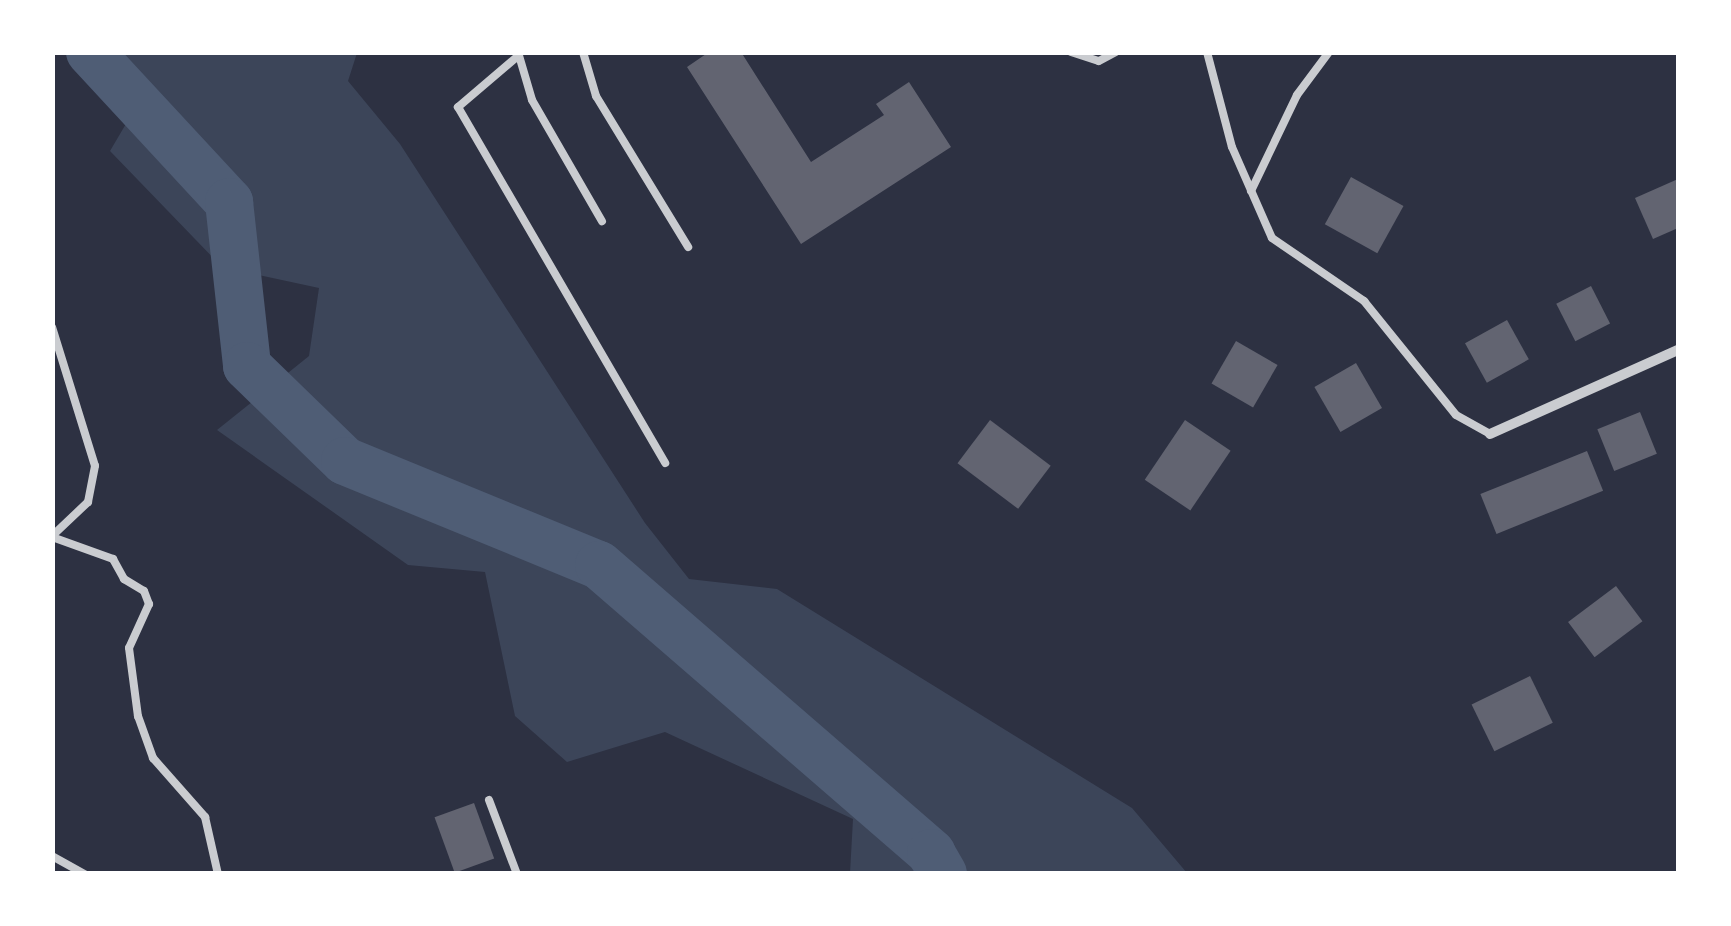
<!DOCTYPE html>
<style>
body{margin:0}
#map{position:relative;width:1731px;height:926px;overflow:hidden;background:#2d3142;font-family:Rubik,sans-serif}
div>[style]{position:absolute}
.green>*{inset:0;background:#3c4559}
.river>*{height:48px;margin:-24px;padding:0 24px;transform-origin:24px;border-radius:24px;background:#4f5d75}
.building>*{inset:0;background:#626471;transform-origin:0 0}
.service>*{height:8px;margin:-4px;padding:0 4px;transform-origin:4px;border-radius:4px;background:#caccd0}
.minor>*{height:10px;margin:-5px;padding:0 5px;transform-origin:5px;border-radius:5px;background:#caccd0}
span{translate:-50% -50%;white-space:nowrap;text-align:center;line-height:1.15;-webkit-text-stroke:9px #fff;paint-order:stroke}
.frame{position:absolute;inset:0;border:55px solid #fff;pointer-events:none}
</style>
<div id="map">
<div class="green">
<i style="clip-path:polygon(124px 53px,357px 53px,348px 81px,400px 144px,645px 523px,689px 579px,777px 589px,1132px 808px,1187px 873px,850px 873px,853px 819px,665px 732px,567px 762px,515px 716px,485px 572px,408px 565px,217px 430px,309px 356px,319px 288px,222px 267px,110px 151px,140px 100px)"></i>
</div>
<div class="river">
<i style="left:90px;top:52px;width:205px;rotate:47.2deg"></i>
<i style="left:229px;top:202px;width:165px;rotate:83.7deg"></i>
<i style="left:247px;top:366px;width:136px;rotate:44.1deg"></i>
<i style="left:345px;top:461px;width:274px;rotate:22.3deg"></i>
<i style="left:599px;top:565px;width:440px;rotate:40.9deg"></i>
<i style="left:931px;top:853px;width:24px;rotate:60deg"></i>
</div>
<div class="building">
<i style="clip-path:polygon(709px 52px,741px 52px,811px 162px,884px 115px,876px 104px,909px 82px,951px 147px,801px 244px,687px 67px)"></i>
<i style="left:1351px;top:177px;width:60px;height:54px;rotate:29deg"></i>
<i style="clip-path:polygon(1678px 179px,1678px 228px,1653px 239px,1635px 198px)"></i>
<i style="left:1591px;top:286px;width:42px;height:39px;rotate:63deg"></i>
<i style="left:1507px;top:320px;width:45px;height:48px;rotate:61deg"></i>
<i style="left:1236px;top:341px;width:48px;height:49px;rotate:30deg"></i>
<i style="left:1356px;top:363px;width:52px;height:48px;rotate:60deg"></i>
<i style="left:1640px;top:412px;width:45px;height:46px;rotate:68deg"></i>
<i style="left:990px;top:420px;width:76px;height:54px;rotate:37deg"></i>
<i style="left:1185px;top:420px;width:55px;height:72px;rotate:34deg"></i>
<i style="left:1587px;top:451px;width:43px;height:115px;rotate:68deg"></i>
<i style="left:1616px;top:586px;width:44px;height:60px;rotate:53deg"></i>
<i style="left:1530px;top:676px;width:52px;height:65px;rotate:64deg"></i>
<i style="left:474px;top:803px;width:59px;height:42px;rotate:70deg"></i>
</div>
<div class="service">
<i style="left:518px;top:52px;width:50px;rotate:73.7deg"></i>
<i style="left:532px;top:100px;width:140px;rotate:60deg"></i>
<i style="left:583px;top:52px;width:46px;rotate:73.5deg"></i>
<i style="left:596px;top:96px;width:177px;rotate:58.6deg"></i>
<i style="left:1071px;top:52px;width:29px;rotate:18deg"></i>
<i style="left:1099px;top:61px;width:19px;rotate:-28deg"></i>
<i style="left:1207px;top:52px;width:98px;rotate:75.3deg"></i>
<i style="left:1232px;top:147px;width:99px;rotate:66.3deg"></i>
<i style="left:1272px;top:238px;width:112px;rotate:34.4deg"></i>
<i style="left:1364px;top:301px;width:146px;rotate:51.1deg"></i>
<i style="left:1456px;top:415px;width:39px;rotate:29deg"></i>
<i style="left:518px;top:56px;width:79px;rotate:139.6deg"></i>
<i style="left:458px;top:107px;width:412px;rotate:59.8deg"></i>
<i style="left:1251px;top:191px;width:106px;rotate:-64.4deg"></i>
<i style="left:1297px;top:95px;width:54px;rotate:-53.3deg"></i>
<i style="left:52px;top:327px;width:145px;rotate:72.8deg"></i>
<i style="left:95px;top:466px;width:37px;rotate:101deg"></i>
<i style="left:88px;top:502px;width:50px;rotate:136.6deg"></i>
<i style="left:52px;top:537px;width:65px;rotate:19.8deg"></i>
<i style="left:113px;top:559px;width:23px;rotate:61deg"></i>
<i style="left:124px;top:579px;width:23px;rotate:31deg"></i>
<i style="left:144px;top:591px;width:14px;rotate:69deg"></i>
<i style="left:149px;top:604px;width:48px;rotate:114.4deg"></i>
<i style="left:129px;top:648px;width:69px;rotate:82.5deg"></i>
<i style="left:138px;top:716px;width:45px;rotate:70.3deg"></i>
<i style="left:153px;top:758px;width:79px;rotate:48.6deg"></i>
<i style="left:205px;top:817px;width:58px;rotate:77.2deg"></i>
<i style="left:489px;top:800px;width:79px;rotate:69.3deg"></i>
<i style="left:52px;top:856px;width:38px;rotate:29deg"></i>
</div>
<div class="minor">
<i style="left:1490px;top:434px;width:206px;rotate:-24.1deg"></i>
</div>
<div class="frame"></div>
</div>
